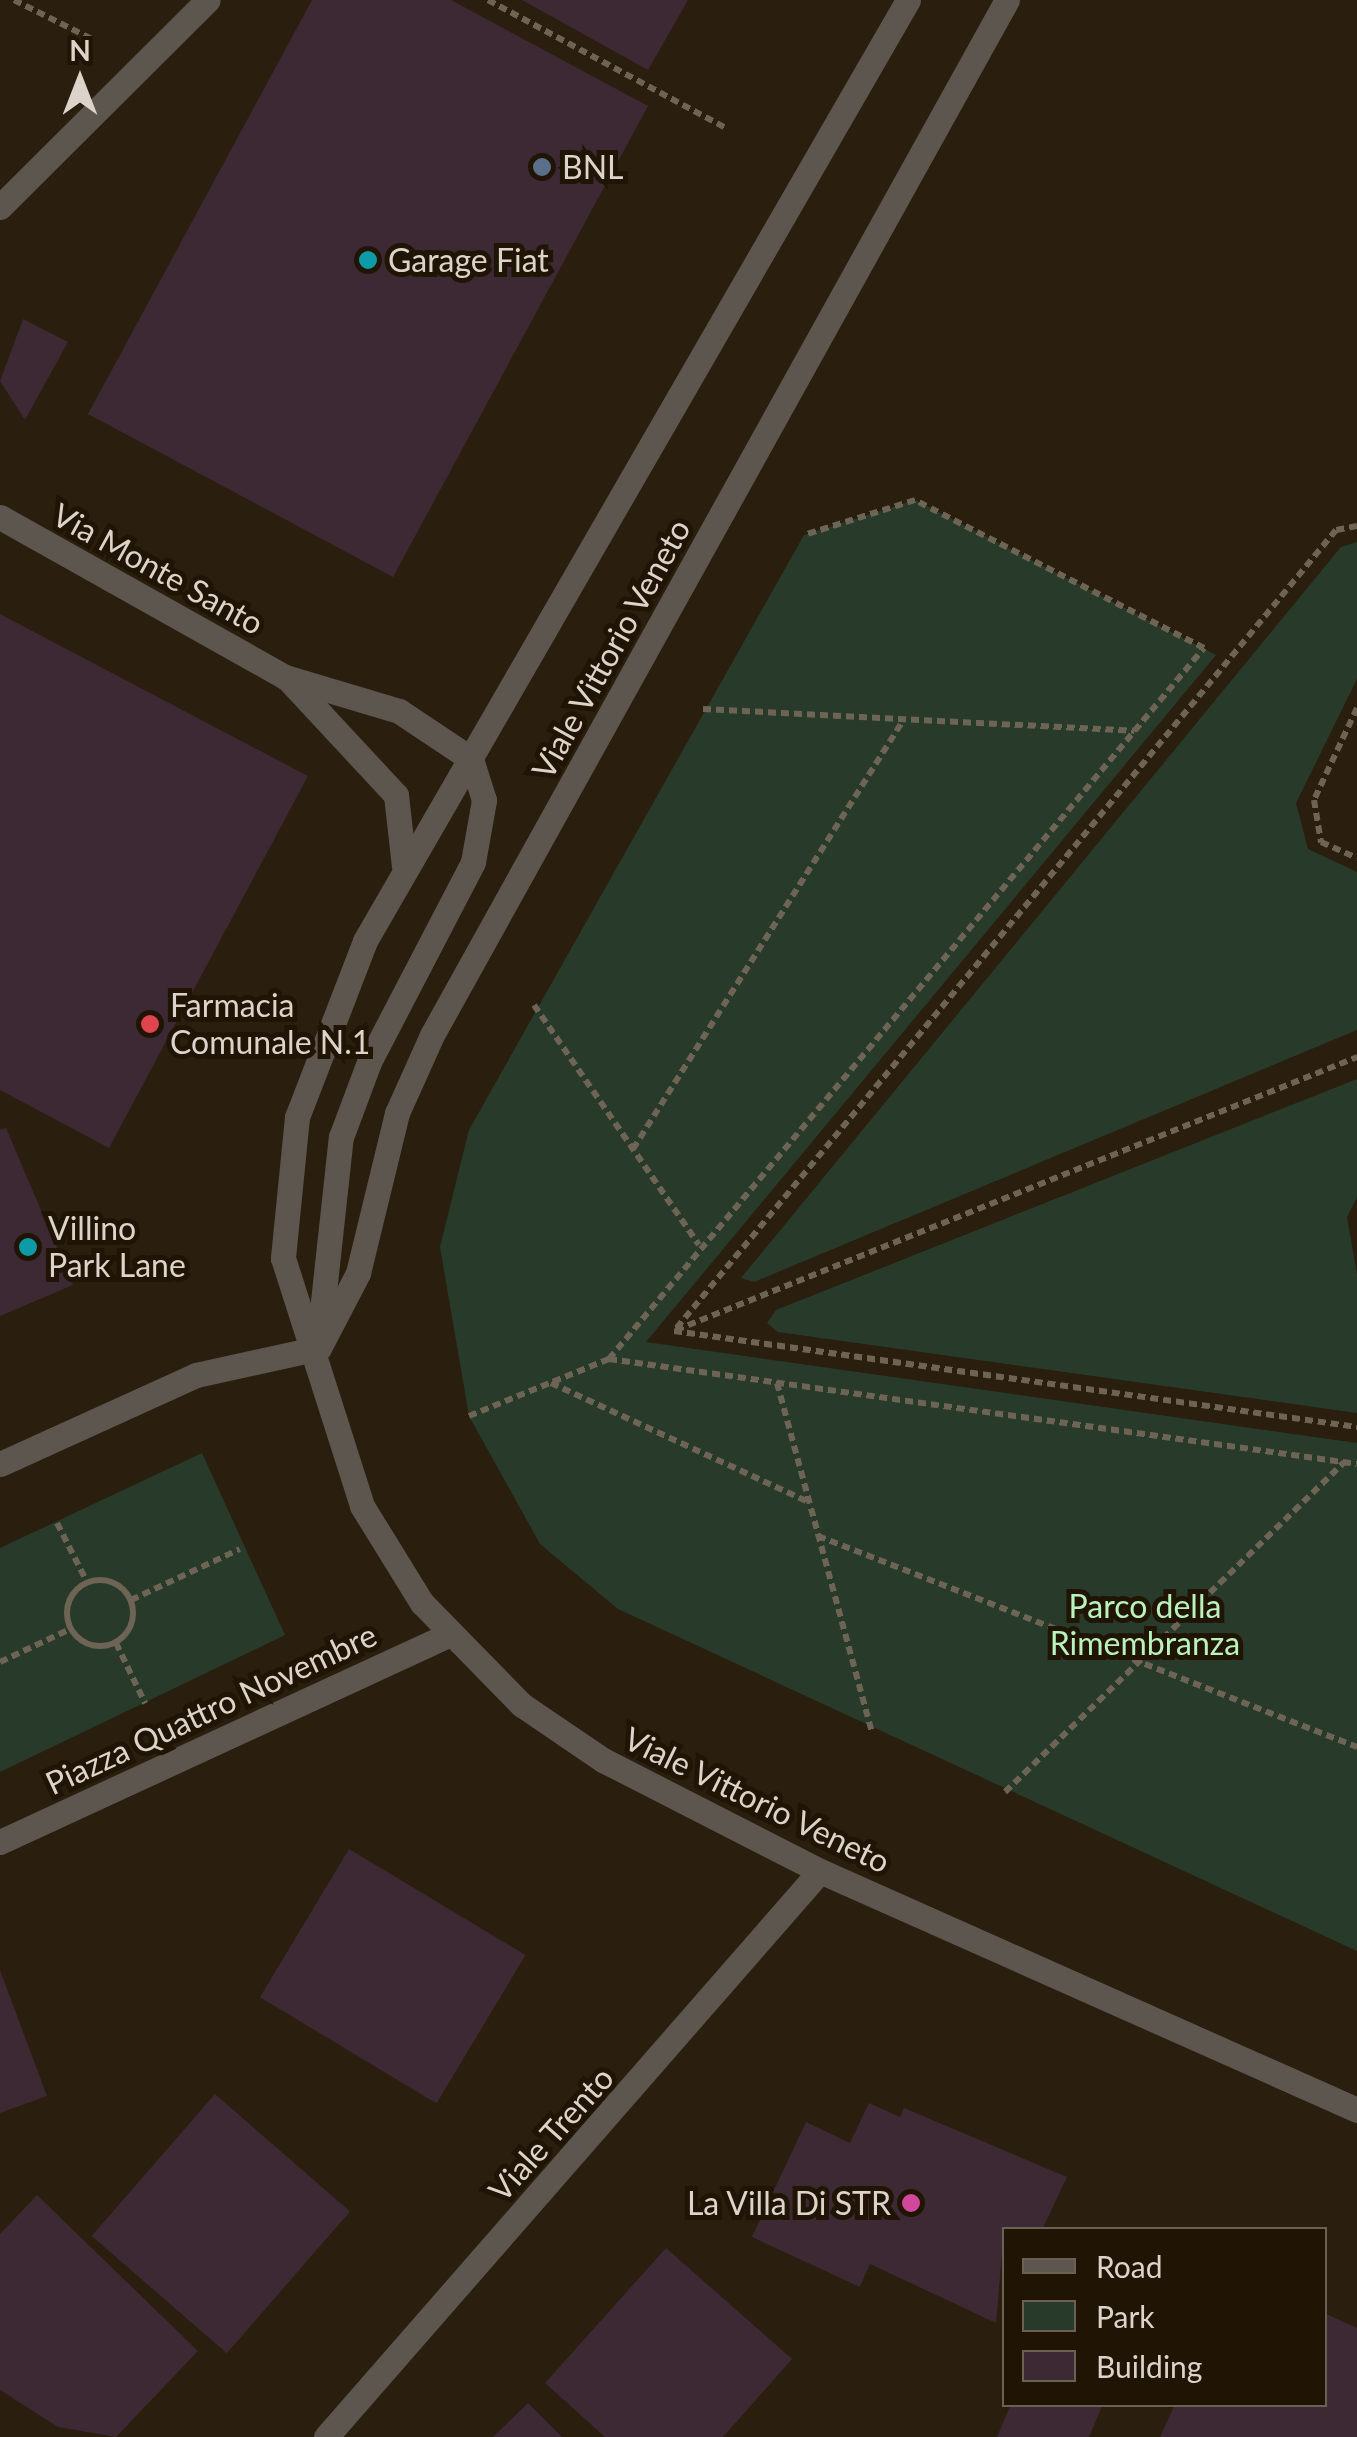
<!DOCTYPE html>
<style>
body{margin:0}
#map{position:relative;width:1357px;height:2437px;overflow:hidden;background:#2a1e0e;font-family:Lato,sans-serif}
div>[style]{position:absolute}
.green>*{inset:0;background:#283b2a}
.building>*{inset:0;background:#3c2934;transform-origin:0 0}
.path>*{height:6px;margin-top:-3px;transform-origin:0;background:repeating-linear-gradient(90deg,#6e6456 0 8px,transparent 0 13px)}
.path>.ring{margin:-3px;padding:0;box-sizing:content-box;background:none;border:6px solid #6e6456;border-radius:50%}
.minor>*{height:25px;margin:-12.5px;padding:0 12.5px;transform-origin:12.5px;border-radius:12.5px;background:#5c564e}
.dots>*{width:28px;height:28px;translate:-50% -50%;box-sizing:border-box;border:5px solid #201405;border-radius:50%}
span{translate:-50% -50%;white-space:nowrap;text-align:center;line-height:1.15;-webkit-text-stroke:10px #201405;paint-order:stroke}
.poi-label{font-size:32px;color:#dcd3ca}
.left{translate:0 -50%;text-align:left}
.right{translate:-100% -50%;text-align:right}
.street-label{font-size:32px;color:#dcd3ca}
.park-label{font-size:32px;color:#baf2be}
.legend{position:absolute;left:1002px;top:2227px;width:325px;height:180px;box-sizing:border-box;background:#201405;border:2px solid #6b6054;margin:0;padding:12px 18px;list-style:none;font-size:30px;color:#dcd3ca}
.legend li{display:flex;align-items:center;gap:20px;height:50px}
.legend b{width:50px;border:2px solid #6b6054}
.north{position:absolute;left:30px;top:30px;width:100px;height:100px;-webkit-text-stroke:8px #201405;paint-order:stroke;rotate:0deg;font-size:28px;font-weight:700;line-height:40px;text-align:center;color:#dcd3ca}
.north::after{content:'';display:block;margin:auto;width:35px;height:45px;background:#dcd3ca;clip-path:polygon(50% 0,100% 100%,50% 72%,0 100%)}
</style>
<div id="map">
<div class="green">
<i style="clip-path:polygon(915px 500px,1216px 655px,646px 1342px,1357px 1443px,1357px 1951px,618px 1609px,540px 1544px,469px 1416px,440px 1247px,469px 1130px,804px 535px)"></i>
<i style="clip-path:polygon(1357px 542px,1357px 679px,1296px 803px,1308px 849px,1357px 872px,1357px 1030px,754px 1282px,741px 1278px,1341px 547px)"></i>
<i style="clip-path:polygon(1357px 1079px,1357px 1197px,1347px 1217px,1357px 1274px,1357px 1413px,778px 1332px,767px 1323px,776px 1310px)"></i>
<i style="clip-path:polygon(202px 1453px,285px 1635px,0 1772px,0 1548px)"></i>
</div>
<div class="building">
<i style="clip-path:polygon(312px 0,451px 0,648px 106px,393px 577px,88px 414px)"></i>
<i style="clip-path:polygon(522px 0,688px 0,648px 70px)"></i>
<i style="clip-path:polygon(23px 319px,68px 342px,25px 420px,0 381px)"></i>
<i style="clip-path:polygon(0 614px,308px 776px,109px 1148px,0 1090px)"></i>
<i style="clip-path:polygon(6px 1128px,73px 1285px,0 1316px,0 1130px)"></i>
<i style="left:349px;top:1849px;width:206px;height:173px;rotate:31deg"></i>
<i style="clip-path:polygon(0 1970px,47px 2096px,0 2113px)"></i>
<i style="left:215px;top:2094px;width:179px;height:188px;rotate:41deg"></i>
<i style="clip-path:polygon(869px 2103px,900px 2117px,904px 2108px,1067px 2177px,1042px 2230px,1004px 2230px,996px 2323px,870px 2264px,860px 2287px,752px 2237px,806px 2122px,850px 2143px)"></i>
<i style="clip-path:polygon(37px 2195px,198px 2351px,116px 2437px,58px 2427px,0 2390px,0 2234px)"></i>
<i style="clip-path:polygon(666px 2248px,792px 2359px,723px 2437px,605px 2437px,545px 2383px)"></i>
<i style="clip-path:polygon(1324px 2313px,1357px 2328px,1357px 2437px,1160px 2437px,1175px 2404px,1324px 2404px)"></i>
<i style="clip-path:polygon(528px 2403px,562px 2437px,493px 2437px)"></i>
<i style="clip-path:polygon(1011px 2404px,1103px 2404px,1089px 2437px,997px 2437px)"></i>
</div>
<div class="path">
<i style="left:14px;top:0;width:89px;rotate:26.6deg"></i>
<i style="left:488px;top:0;width:272px;rotate:28.3deg"></i>
<i style="left:1357px;top:526px;width:21px;rotate:169deg"></i>
<i style="left:1336px;top:530px;width:1039px;rotate:129.57deg"></i>
<i style="left:674px;top:1331px;width:690px;rotate:8deg"></i>
<i style="left:1357px;top:708px;width:102px;rotate:115.1deg"></i>
<i style="left:1314px;top:800px;width:43px;rotate:80.5deg"></i>
<i style="left:1321px;top:842px;width:39px;rotate:24deg"></i>
<i style="left:703px;top:709px;width:432px;rotate:2.9deg"></i>
<i style="left:534px;top:1005px;width:291px;rotate:55.5deg"></i>
<i style="left:633px;top:1149px;width:508px;rotate:-57.78deg"></i>
<i style="left:676px;top:1330px;width:734px;rotate:-21.84deg"></i>
<i style="left:609px;top:1359px;width:927px;rotate:-50.08deg"></i>
<i style="left:1204px;top:648px;width:325px;rotate:-152.9deg"></i>
<i style="left:915px;top:500px;width:116px;rotate:162.5deg"></i>
<i style="left:551px;top:1383px;width:283px;rotate:24.8deg"></i>
<i style="left:777px;top:1383px;width:362px;rotate:74.8deg"></i>
<i style="left:469px;top:1416px;width:151px;rotate:-22.2deg"></i>
<i style="left:609px;top:1359px;width:755px;rotate:7.99deg"></i>
<i style="left:57px;top:1523px;width:66px;rotate:63deg"></i>
<i style="left:818px;top:1536px;width:579px;rotate:21.38deg"></i>
<i class="ring" style="left:67px;top:1580px;width:60px;height:60px"></i>
<i style="left:131px;top:1600px;width:120px;rotate:-25.1deg"></i>
<i style="left:116px;top:1643px;width:67px;rotate:64.2deg"></i>
<i style="left:0;top:1662px;width:77px;rotate:-25.2deg"></i>
<i style="left:1005px;top:1792px;width:473px;rotate:-44.2deg"></i>
</div>
<div class="minor">
<i style="left:908px;top:0;width:1086px;rotate:119.99deg"></i>
<i style="left:365px;top:941px;width:189px;rotate:111.1deg"></i>
<i style="left:297px;top:1117px;width:142px;rotate:95.7deg"></i>
<i style="left:283px;top:1258px;width:260px;rotate:72.3deg"></i>
<i style="left:362px;top:1506px;width:114px;rotate:58.3deg"></i>
<i style="left:422px;top:1603px;width:143px;rotate:45.6deg"></i>
<i style="left:522px;top:1705px;width:98px;rotate:34.2deg"></i>
<i style="left:603px;top:1760px;width:244px;rotate:27.1deg"></i>
<i style="left:820px;top:1871px;width:588px;rotate:23.99deg"></i>
<i style="left:0;top:207px;width:293px;rotate:-44.9deg"></i>
<i style="left:0;top:517px;width:327px;rotate:29.3deg"></i>
<i style="left:285px;top:677px;width:119px;rotate:16.6deg"></i>
<i style="left:399px;top:711px;width:87px;rotate:33.7deg"></i>
<i style="left:289px;top:680px;width:157px;rotate:47.1deg"></i>
<i style="left:396px;top:795px;width:71px;rotate:83.6deg"></i>
<i style="left:319px;top:1338px;width:202px;rotate:-83.8deg"></i>
<i style="left:341px;top:1137px;width:80px;rotate:-69.5deg"></i>
<i style="left:369px;top:1062px;width:225px;rotate:-62.5deg"></i>
<i style="left:473px;top:862px;width:63px;rotate:-79.9deg"></i>
<i style="left:484px;top:800px;width:43px;rotate:-107.6deg"></i>
<i style="left:319px;top:1348px;width:85px;rotate:-62.5deg"></i>
<i style="left:358px;top:1273px;width:165px;rotate:-76.3deg"></i>
<i style="left:397px;top:1113px;width:85px;rotate:-65.8deg"></i>
<i style="left:432px;top:1035px;width:1184px;rotate:-60.95deg"></i>
<i style="left:0;top:1464px;width:215px;rotate:-24.4deg"></i>
<i style="left:196px;top:1375px;width:126px;rotate:-12.4deg"></i>
<i style="left:0;top:1842px;width:494px;rotate:-24.8deg"></i>
<i style="left:326px;top:2437px;width:751px;rotate:-48.89deg"></i>
</div>
<div class="dots">
<i style="left:542px;top:167px;background:#5c6f8a"></i>
<i style="left:368px;top:260px;background:#0f9aa8"></i>
<i style="left:150px;top:1024px;background:#e0444e"></i>
<i style="left:28px;top:1247px;background:#0f9aa8"></i>
<i style="left:911px;top:2203px;background:#d1479c"></i>
</div>
<div class="poi-label">
<span class="left" style="left:562px;top:167px">BNL</span>
<span class="left" style="left:388px;top:260px">Garage Fiat</span>
<span class="left" style="left:170px;top:1024px">Farmacia<br>Comunale N.1</span>
<span class="left" style="left:48px;top:1247px">Villino<br>Park Lane</span>
<span class="right" style="left:891px;top:2203px">La Villa Di STR</span>
</div>
<div class="street-label">
<span style="left:158px;top:569px;rotate:29deg">Via Monte Santo</span>
<span style="left:611px;top:649px;rotate:-61deg">Viale Vittorio Veneto</span>
<span style="left:211px;top:1709px;rotate:-25deg">Piazza Quattro Novembre</span>
<span style="left:757px;top:1800px;rotate:26deg">Viale Vittorio Veneto</span>
<span style="left:551px;top:2134px;rotate:-48deg">Viale Trento</span>
</div>
<div class="park-label">
<span style="left:1145px;top:1625px">Parco della<br>Rimembranza</span>
</div>
<ul class="legend">
<li><b style="height:12px;background:#5c564e"></b>Road</li>
<li><b style="height:28px;background:#283b2a"></b>Park</li>
<li><b style="height:28px;background:#3c2934"></b>Building</li>
</ul>
<div class="north">N</div>
</div>
